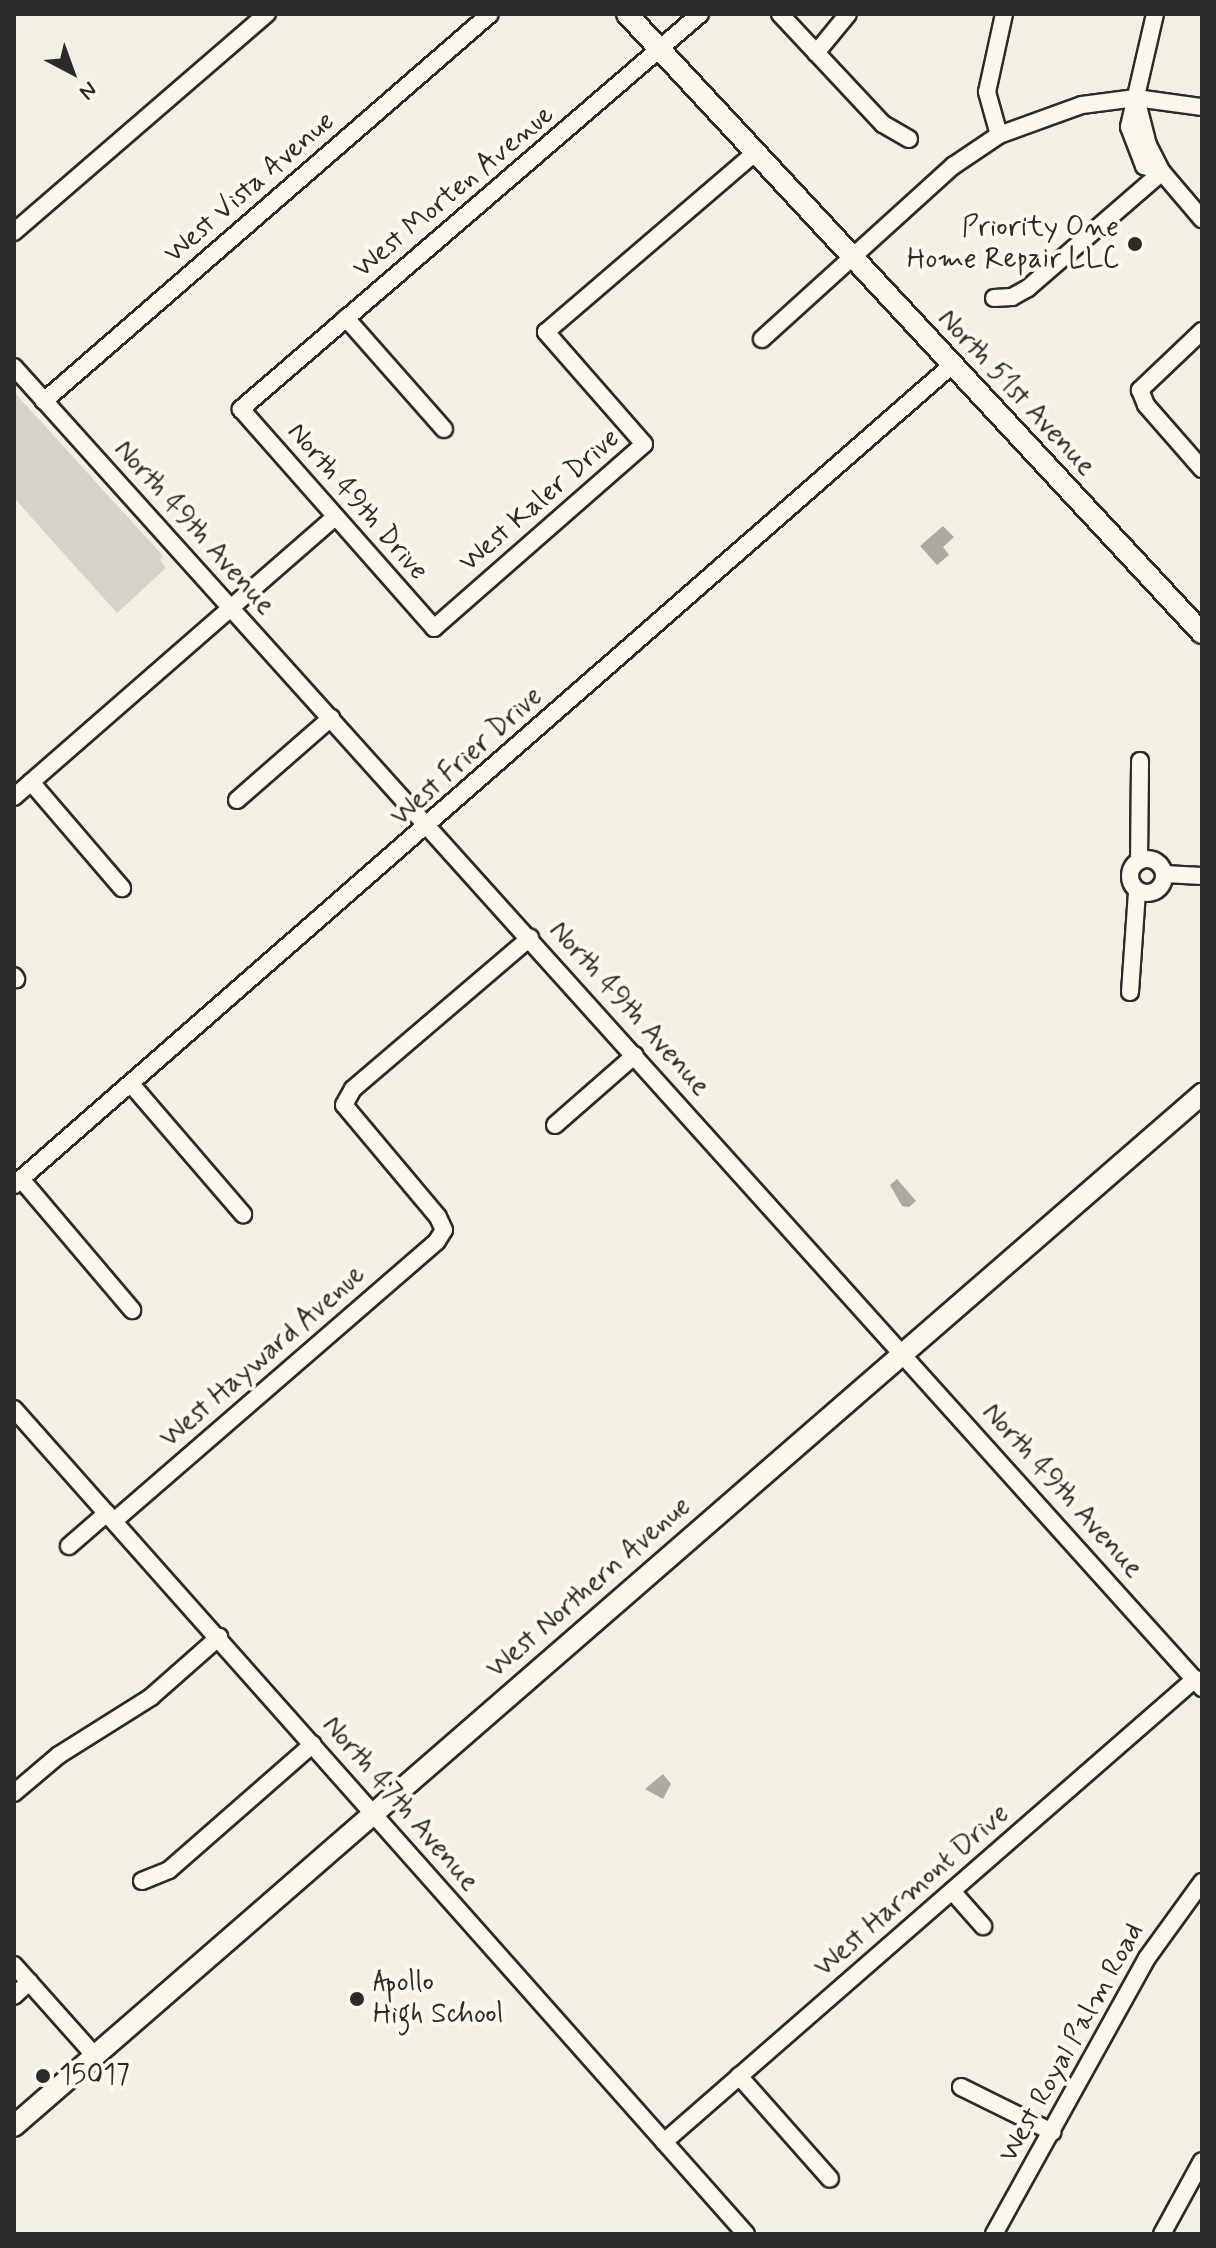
<!DOCTYPE html>
<style>
body{margin:0}
#map{position:relative;width:1216px;height:2248px;overflow:hidden;background:#f3efe4;font-family:Mynerve,sans-serif}
div>[style]{position:absolute}
.green>*{inset:0;background:#d5d2c9}
.water>*{inset:0;background:#aca9a2}
.roads{filter:drop-shadow(2px 0 #2b2b2b) drop-shadow(-2px 0 #2b2b2b) drop-shadow(0 2px #2b2b2b) drop-shadow(0 -2px #2b2b2b)}
.minor>*{height:16px;margin:-8px;padding:0 8px;transform-origin:8px;border-radius:8px;background:#fbf7ec}
.minor>.ring{margin:-8px;padding:0;box-sizing:content-box;background:none;border:16px solid #fbf7ec;border-radius:50%}
.major>*{height:20px;margin:-10px;padding:0 10px;transform-origin:10px;border-radius:10px;background:#fbf7ec}
.dots>*{width:22px;height:22px;translate:-50% -50%;box-sizing:border-box;border:4px solid #fbf7ec;border-radius:50%}
span{translate:-50% -50%;white-space:nowrap;text-align:center;line-height:1.15;-webkit-text-stroke:8px #fbf7ec;paint-order:stroke}
.street-label{font-size:28px;color:#2b2b2b}
.poi-label{font-size:28px;color:#2b2b2b}
.right{translate:-100% -50%;text-align:right}
.left{translate:0 -50%;text-align:left}
.frame{position:absolute;inset:0;border:16px solid #2b2b2b;pointer-events:none}
.north{position:absolute;left:32px;top:32px;width:80px;height:80px;-webkit-text-stroke:6px #fbf7ec;paint-order:stroke;rotate:139deg;font-size:22px;font-weight:700;line-height:32px;text-align:center;color:#2b2b2b}
.north::after{content:'';display:block;margin:auto;width:28px;height:36px;background:#2b2b2b;clip-path:polygon(50% 0,100% 100%,50% 72%,0 100%)}
</style>
<div id="map">
<div class="green">
<i style="clip-path:polygon(14px 392px,163px 556px,160px 560px,166px 568px,117px 613px,14px 498px)"></i>
</div>
<div class="water">
<i style="clip-path:polygon(943px 526px,954px 537px,943px 547px,949px 555px,937px 565px,920px 546px)"></i>
<i style="clip-path:polygon(897px 1179px,916px 1201px,909px 1207px,902px 1206px,890px 1185px)"></i>
<i style="clip-path:polygon(663px 1774px,671px 1784px,663px 1799px,645px 1789px)"></i>
</div>
<div class="roads">
<div class="minor">
<i style="left:700px;top:14px;width:606px;rotate:139.29deg"></i>
<i style="left:241px;top:409px;width:292px;rotate:48.6deg"></i>
<i style="left:434px;top:628px;width:279px;rotate:-41.2deg"></i>
<i style="left:644px;top:444px;width:149px;rotate:-131.2deg"></i>
<i style="left:546px;top:332px;width:275px;rotate:-40.6deg"></i>
<i style="left:780px;top:14px;width:151px;rotate:46.9deg"></i>
<i style="left:883px;top:124px;width:30px;rotate:30deg"></i>
<i style="left:1155px;top:14px;width:116px;rotate:103deg"></i>
<i style="left:1129px;top:127px;width:42px;rotate:69deg"></i>
<i style="left:1144px;top:166px;width:19px;rotate:18deg"></i>
<i style="left:816px;top:53px;width:50px;rotate:-50.6deg"></i>
<i style="left:1136px;top:98px;width:49px;rotate:75.7deg"></i>
<i style="left:1148px;top:145px;width:30px;rotate:63deg"></i>
<i style="left:1162px;top:172px;width:62px;rotate:49.6deg"></i>
<i style="left:999px;top:135px;width:45px;rotate:-105.6deg"></i>
<i style="left:987px;top:92px;width:80px;rotate:-77.7deg"></i>
<i style="left:14px;top:232px;width:334px;rotate:-40.8deg"></i>
<i style="left:994px;top:298px;width:18px;rotate:-3deg"></i>
<i style="left:1012px;top:297px;width:18px;rotate:-29deg"></i>
<i style="left:1028px;top:288px;width:177px;rotate:-40.9deg"></i>
<i style="left:346px;top:318px;width:148px;rotate:48.6deg"></i>
<i style="left:1202px;top:331px;width:86px;rotate:136.4deg"></i>
<i style="left:1140px;top:390px;width:16px;rotate:68deg"></i>
<i style="left:1146px;top:405px;width:85px;rotate:48.8deg"></i>
<i style="left:762px;top:339px;width:258px;rotate:-42.2deg"></i>
<i style="left:953px;top:166px;width:55px;rotate:-34deg"></i>
<i style="left:999px;top:135px;width:88px;rotate:-19.9deg"></i>
<i style="left:1082px;top:105px;width:54px;rotate:-7.4deg"></i>
<i style="left:1136px;top:98px;width:67px;rotate:7.8deg"></i>
<i style="left:14px;top:367px;width:1777px;rotate:48.03deg"></i>
<i style="left:44px;top:401px;width:590px;rotate:-40.95deg"></i>
<i style="left:31px;top:782px;width:140px;rotate:49.4deg"></i>
<i style="left:14px;top:797px;width:426px;rotate:-41.1deg"></i>
<i style="left:237px;top:800px;width:125px;rotate:-41.1deg"></i>
<i class="ring" style="left:1130px;top:859px;width:18px;height:18px"></i>
<i style="left:1139px;top:861px;width:100px;rotate:-89.4deg"></i>
<i style="left:1164px;top:874px;width:38px;rotate:3deg"></i>
<i style="left:14px;top:976px;width:4px;rotate:56deg"></i>
<i style="left:1130px;top:992px;width:101px;rotate:-86deg"></i>
<i style="left:131px;top:1084px;width:172px;rotate:49.3deg"></i>
<i style="left:555px;top:1125px;width:106px;rotate:-41.2deg"></i>
<i style="left:21px;top:1179px;width:172px;rotate:49.7deg"></i>
<i style="left:14px;top:1185px;width:1246px;rotate:-41.16deg"></i>
<i style="left:14px;top:1409px;width:1103px;rotate:48.42deg"></i>
<i style="left:114px;top:1521px;width:427px;rotate:-40.9deg"></i>
<i style="left:437px;top:1241px;width:13px;rotate:-58deg"></i>
<i style="left:444px;top:1230px;width:14px;rotate:-115deg"></i>
<i style="left:438px;top:1217px;width:146px;rotate:-130deg"></i>
<i style="left:344px;top:1105px;width:18px;rotate:-61deg"></i>
<i style="left:353px;top:1089px;width:233px;rotate:-40.5deg"></i>
<i style="left:69px;top:1546px;width:50px;rotate:-41deg"></i>
<i style="left:14px;top:1793px;width:59px;rotate:-40.2deg"></i>
<i style="left:59px;top:1755px;width:109px;rotate:-32.2deg"></i>
<i style="left:151px;top:1697px;width:91px;rotate:-41.4deg"></i>
<i style="left:142px;top:1881px;width:29px;rotate:-22deg"></i>
<i style="left:169px;top:1870px;width:191px;rotate:-41.2deg"></i>
<i style="left:952px;top:1891px;width:47px;rotate:48.5deg"></i>
<i style="left:14px;top:1965px;width:122px;rotate:48.3deg"></i>
<i style="left:14px;top:1996px;width:21px;rotate:-43deg"></i>
<i style="left:739px;top:2076px;width:137px;rotate:48.5deg"></i>
<i style="left:961px;top:2087px;width:102px;rotate:26.3deg"></i>
<i style="left:664px;top:2142px;width:705px;rotate:-41.09deg"></i>
<i style="left:994px;top:2234px;width:316px;rotate:-61deg"></i>
<i style="left:1147px;top:1958px;width:94px;rotate:-54.1deg"></i>
<i style="left:1162px;top:2234px;width:83px;rotate:-61.3deg"></i>
</div>
<div class="major">
<i style="left:627px;top:14px;width:845px;rotate:47.11deg"></i>
<i style="left:14px;top:2126px;width:1574px;rotate:-40.98deg"></i>
</div>
</div>
<div class="dots">
<i style="left:1135px;top:244px;background:#2b2b2b"></i>
<i style="left:357px;top:1999px;background:#2b2b2b"></i>
<i style="left:43px;top:2076px;background:#2b2b2b"></i>
</div>
<div class="street-label">
<span style="left:250px;top:188px;rotate:-41deg">West Vista Avenue</span>
<span style="left:454px;top:192px;rotate:-40deg">West Morten Avenue</span>
<span style="left:1016px;top:393px;rotate:47deg">North 51st Avenue</span>
<span style="left:540px;top:501px;rotate:-41deg">West Kaler Drive</span>
<span style="left:357px;top:502px;rotate:49deg">North 49th Drive</span>
<span style="left:194px;top:528px;rotate:48deg">North 49th Avenue</span>
<span style="left:467px;top:757px;rotate:-42deg">West Frier Drive</span>
<span style="left:629px;top:1009px;rotate:48deg">North 49th Avenue</span>
<span style="left:263px;top:1357px;rotate:-41deg">West Hayward Avenue</span>
<span style="left:1062px;top:1491px;rotate:48deg">North 49th Avenue</span>
<span style="left:589px;top:1588px;rotate:-41deg">West Northern Avenue</span>
<span style="left:400px;top:1804px;rotate:49deg">North 47th Avenue</span>
<span style="left:912px;top:1891px;rotate:-41deg">West Harmont Drive</span>
<span style="left:1072px;top:2043px;rotate:-61deg">West Royal Palm Road</span>
</div>
<div class="poi-label">
<span class="right" style="left:1119px;top:244px">Priority One<br>Home Repair LLC</span>
<span class="left" style="left:373px;top:1999px">Apollo<br>High School</span>
<span class="left" style="left:59px;top:2076px">15017</span>
</div>
<div class="frame"></div>
<div class="north">N</div>
</div>
